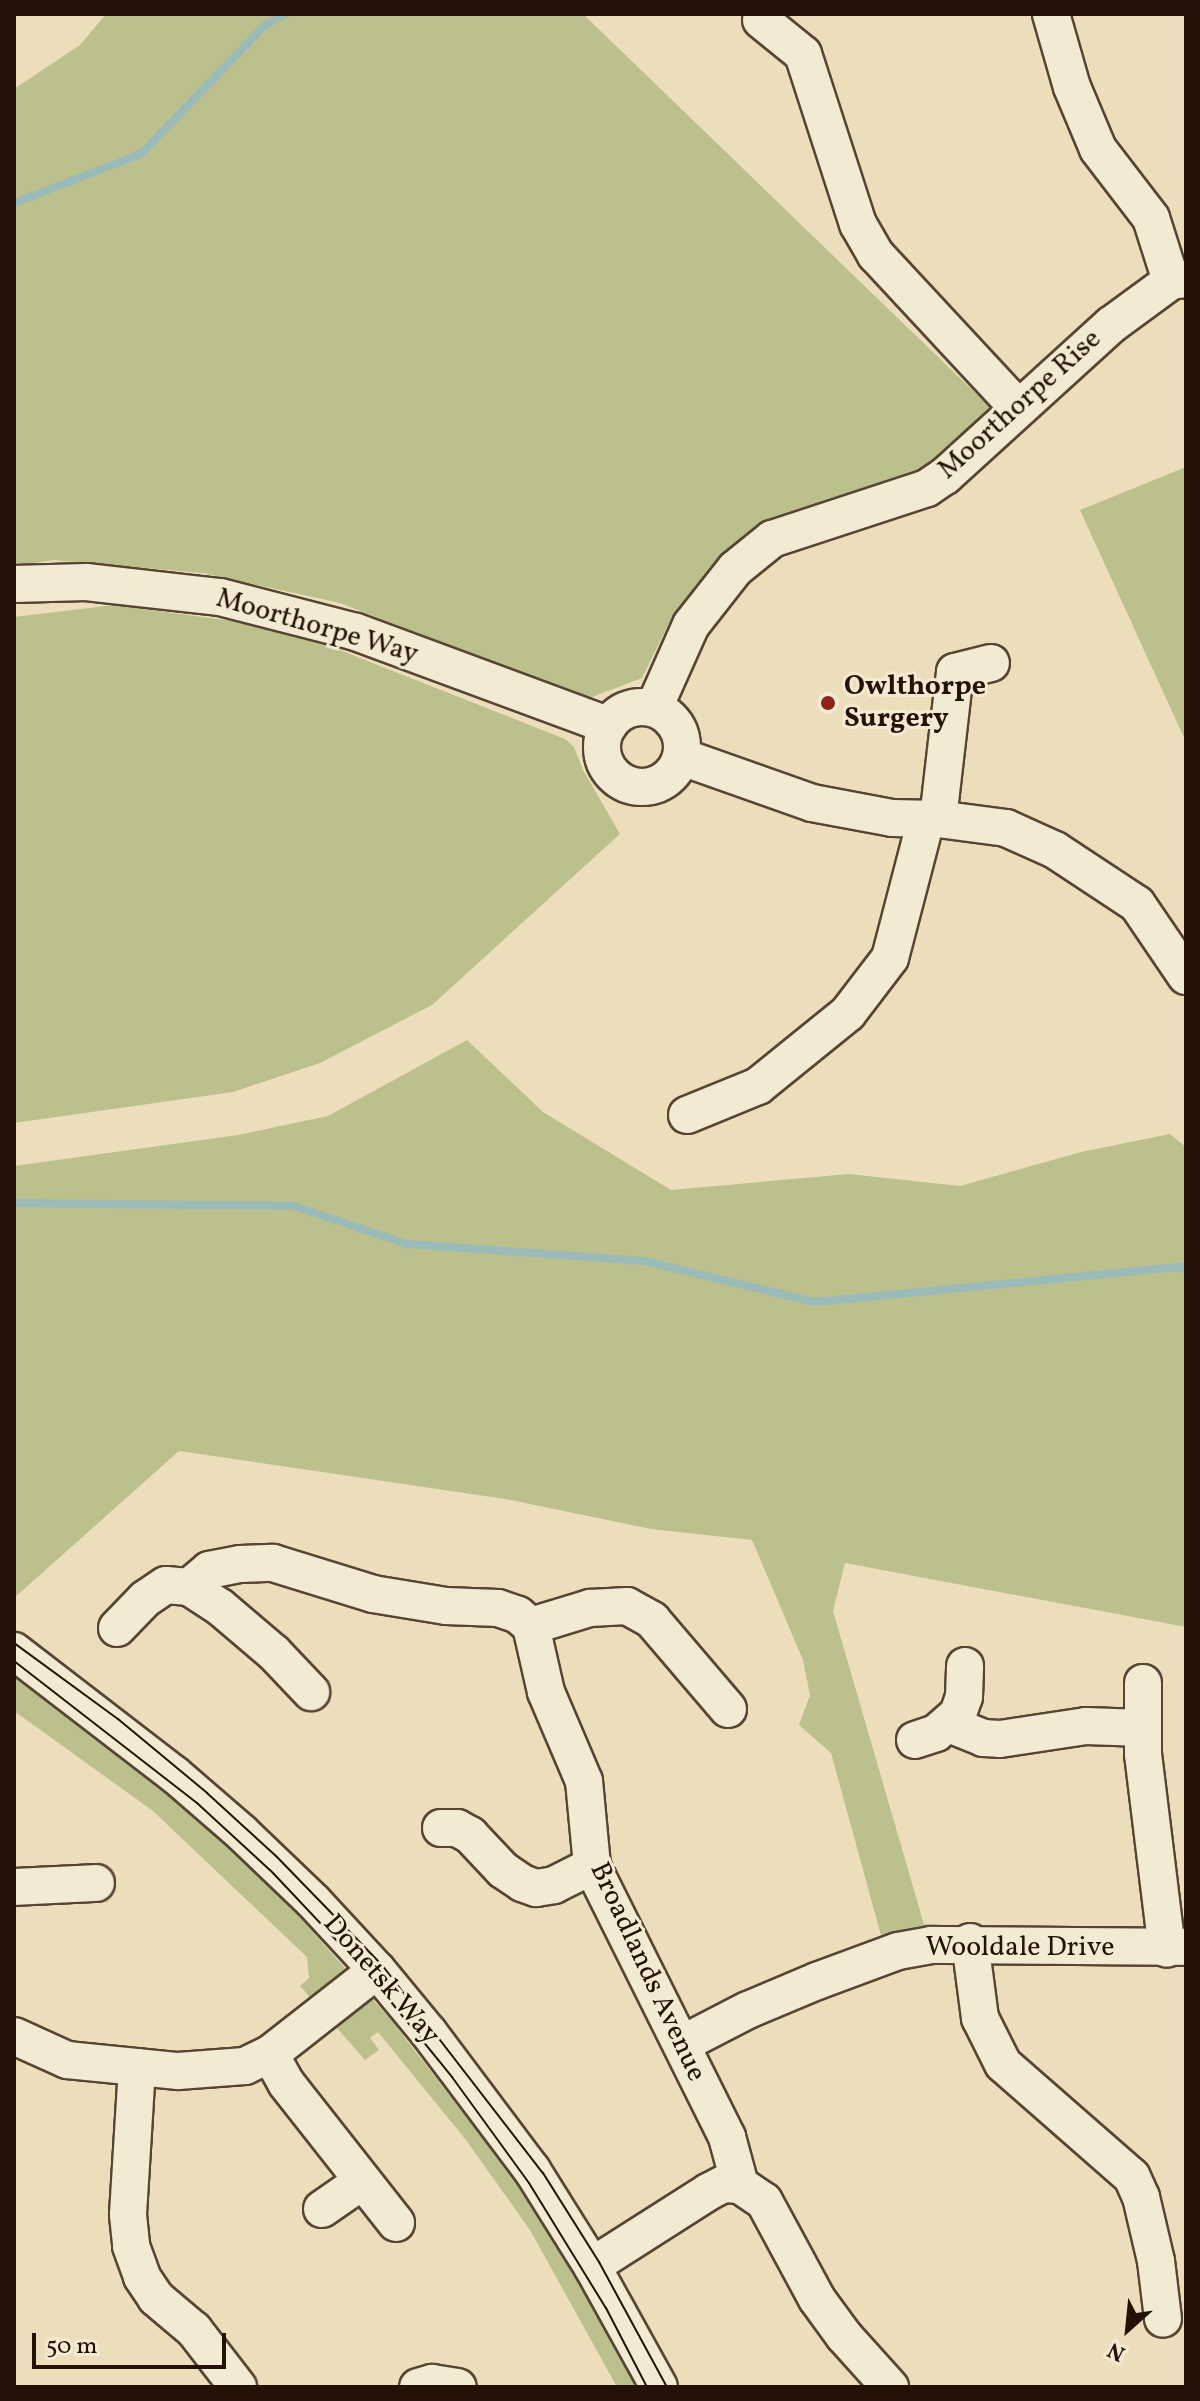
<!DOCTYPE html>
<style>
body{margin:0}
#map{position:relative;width:1200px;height:2401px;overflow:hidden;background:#eddebb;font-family:Vollkorn,serif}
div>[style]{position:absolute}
.green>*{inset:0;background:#bcc08d}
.stream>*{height:8px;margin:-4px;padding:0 4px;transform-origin:4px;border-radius:4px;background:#9bbbb8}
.roads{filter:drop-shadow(2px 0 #564533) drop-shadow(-2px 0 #564533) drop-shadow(0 2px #564533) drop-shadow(0 -2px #564533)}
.minor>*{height:36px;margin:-18px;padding:0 18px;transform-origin:18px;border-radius:18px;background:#f3ead3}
.minor>.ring{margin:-18px;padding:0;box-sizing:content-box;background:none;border:36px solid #f3ead3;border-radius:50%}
.tram>*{height:2px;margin:-1px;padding:0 1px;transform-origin:1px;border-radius:1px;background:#241206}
.dots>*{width:22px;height:22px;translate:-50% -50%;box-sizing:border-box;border:4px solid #f3ead3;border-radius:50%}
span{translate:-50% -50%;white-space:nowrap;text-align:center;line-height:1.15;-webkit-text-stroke:6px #f3ead3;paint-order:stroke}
.street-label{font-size:28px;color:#241206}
.poi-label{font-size:28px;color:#241206;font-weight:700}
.left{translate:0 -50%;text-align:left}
.frame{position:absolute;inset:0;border:16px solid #241206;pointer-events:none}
.north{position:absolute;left:1088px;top:2289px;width:80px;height:80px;-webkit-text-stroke:6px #f3ead3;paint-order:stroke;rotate:207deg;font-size:22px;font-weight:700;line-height:32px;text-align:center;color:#241206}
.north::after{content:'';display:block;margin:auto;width:28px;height:36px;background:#241206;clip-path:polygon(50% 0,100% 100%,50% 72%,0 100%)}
.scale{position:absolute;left:32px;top:2333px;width:194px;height:36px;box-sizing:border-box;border:4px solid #241206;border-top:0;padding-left:10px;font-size:24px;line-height:28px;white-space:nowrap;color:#241206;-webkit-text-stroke:6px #f3ead3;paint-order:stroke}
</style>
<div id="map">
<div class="green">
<i style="clip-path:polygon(106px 14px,583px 14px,995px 412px,916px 475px,799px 509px,714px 575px,669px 623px,642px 678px,587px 699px,340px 603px,202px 573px,54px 560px,14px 566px,14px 89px,80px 45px)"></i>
<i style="clip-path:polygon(1186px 467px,1186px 742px,1080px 510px)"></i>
<i style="clip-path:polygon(114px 605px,284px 628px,565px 739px,574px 747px,583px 770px,620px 834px,432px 1005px,320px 1063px,233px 1092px,14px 1123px,14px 617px)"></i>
<i style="clip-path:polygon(467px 1040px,543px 1112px,671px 1190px,849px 1174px,960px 1186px,1081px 1152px,1170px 1134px,1186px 1147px,1186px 1627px,845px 1563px,833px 1611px,925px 1928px,882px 1939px,831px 1753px,799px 1725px,810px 1695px,803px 1660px,752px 1540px,651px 1529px,505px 1499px,179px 1451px,14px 1598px,14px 1166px,238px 1135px,328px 1116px)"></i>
<i style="clip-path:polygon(14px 1677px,106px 1741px,199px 1821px,287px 1903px,392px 2021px,550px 2226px,638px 2387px,617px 2387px,530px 2230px,466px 2140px,378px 2032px,370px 2038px,379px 2050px,365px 2060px,300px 1986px,309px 1978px,307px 1957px,153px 1811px,14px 1711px)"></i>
</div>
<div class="stream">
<i style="left:14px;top:203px;width:136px;rotate:-21.1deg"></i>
<i style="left:141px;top:154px;width:179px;rotate:-46.1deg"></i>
<i style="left:265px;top:25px;width:23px;rotate:-29deg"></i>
<i style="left:14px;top:1203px;width:280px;rotate:0.6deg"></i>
<i style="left:294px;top:1206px;width:119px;rotate:18.6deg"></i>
<i style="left:407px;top:1244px;width:238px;rotate:4.1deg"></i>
<i style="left:644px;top:1261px;width:176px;rotate:13.5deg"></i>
<i style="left:815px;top:1302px;width:367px;rotate:-5.5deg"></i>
<i style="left:1180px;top:1267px;width:7px;rotate:27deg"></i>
</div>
<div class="roads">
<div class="minor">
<i style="left:1051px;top:14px;width:76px;rotate:74deg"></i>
<i style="left:1072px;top:87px;width:67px;rotate:67.2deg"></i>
<i style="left:1098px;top:149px;width:87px;rotate:52.5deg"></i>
<i style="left:1151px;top:218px;width:66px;rotate:72.4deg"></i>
<i style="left:761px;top:20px;width:54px;rotate:39deg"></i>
<i style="left:803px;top:54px;width:179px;rotate:72.1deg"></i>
<i style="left:858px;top:224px;width:36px;rotate:60deg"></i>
<i style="left:876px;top:255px;width:209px;rotate:47.1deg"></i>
<i style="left:14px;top:584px;width:72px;rotate:-1.6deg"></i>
<i style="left:86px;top:582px;width:135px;rotate:6.4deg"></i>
<i style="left:220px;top:597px;width:140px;rotate:14.4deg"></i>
<i style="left:356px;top:632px;width:269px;rotate:20.3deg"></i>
<i class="ring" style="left:602px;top:707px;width:44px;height:44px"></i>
<i style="left:654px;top:708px;width:91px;rotate:-66deg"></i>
<i style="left:691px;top:625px;width:71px;rotate:-51.8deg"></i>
<i style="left:735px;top:569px;width:48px;rotate:-39deg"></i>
<i style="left:772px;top:539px;width:163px;rotate:-18.2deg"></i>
<i style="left:927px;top:488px;width:22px;rotate:-34deg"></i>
<i style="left:945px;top:476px;width:224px;rotate:-42.3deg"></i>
<i style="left:1111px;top:325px;width:74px;rotate:-36.3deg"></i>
<i style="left:1171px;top:281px;width:15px;rotate:-8deg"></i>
<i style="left:682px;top:757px;width:138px;rotate:19.5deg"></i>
<i style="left:812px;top:803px;width:81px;rotate:10.6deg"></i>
<i style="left:892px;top:818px;width:46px;rotate:1.2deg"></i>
<i style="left:938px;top:819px;width:69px;rotate:7.5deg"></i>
<i style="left:1006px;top:828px;width:54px;rotate:24.2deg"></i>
<i style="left:1055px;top:850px;width:98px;rotate:33.4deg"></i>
<i style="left:1137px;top:904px;width:87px;rotate:55.8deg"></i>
<i style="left:938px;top:819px;width:148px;rotate:-83.4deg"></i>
<i style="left:955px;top:672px;width:37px;rotate:-14deg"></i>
<i style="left:687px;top:1115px;width:77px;rotate:-22.2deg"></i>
<i style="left:758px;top:1086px;width:116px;rotate:-39deg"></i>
<i style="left:848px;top:1013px;width:69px;rotate:-52.6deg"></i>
<i style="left:890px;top:958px;width:143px;rotate:-75.4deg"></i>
<i style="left:189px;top:1587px;width:26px;rotate:-40deg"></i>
<i style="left:209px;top:1570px;width:32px;rotate:-11deg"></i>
<i style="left:240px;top:1564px;width:33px;rotate:-2deg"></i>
<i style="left:273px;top:1563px;width:105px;rotate:17.2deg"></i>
<i style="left:373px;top:1594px;width:74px;rotate:9.3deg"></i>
<i style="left:446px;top:1606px;width:52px;rotate:2.2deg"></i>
<i style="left:498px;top:1608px;width:21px;rotate:19deg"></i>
<i style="left:518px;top:1615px;width:17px;rotate:40deg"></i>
<i style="left:531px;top:1626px;width:68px;rotate:77.2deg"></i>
<i style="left:546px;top:1692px;width:97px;rotate:66.9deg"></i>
<i style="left:584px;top:1781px;width:85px;rotate:84.6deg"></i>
<i style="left:592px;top:1866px;width:303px;rotate:63.5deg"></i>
<i style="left:727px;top:2137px;width:50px;rotate:74.8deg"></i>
<i style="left:531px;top:1626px;width:62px;rotate:-17deg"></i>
<i style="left:590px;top:1608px;width:37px;rotate:-3deg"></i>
<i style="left:627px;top:1606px;width:29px;rotate:29deg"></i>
<i style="left:652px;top:1620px;width:117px;rotate:49.5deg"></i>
<i style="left:117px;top:1628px;width:40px;rotate:-46deg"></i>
<i style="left:145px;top:1599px;width:25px;rotate:-34deg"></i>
<i style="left:166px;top:1585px;width:23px;rotate:5deg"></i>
<i style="left:189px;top:1587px;width:37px;rotate:33deg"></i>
<i style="left:220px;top:1607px;width:71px;rotate:40.4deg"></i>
<i style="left:274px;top:1653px;width:54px;rotate:46.5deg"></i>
<i style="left:14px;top:1651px;width:202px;rotate:37.6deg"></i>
<i style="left:174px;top:1774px;width:90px;rotate:40.9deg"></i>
<i style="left:242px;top:1833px;width:98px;rotate:43.8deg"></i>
<i style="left:313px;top:1901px;width:94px;rotate:47.2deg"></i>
<i style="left:377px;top:1970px;width:82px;rotate:50.5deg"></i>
<i style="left:429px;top:2033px;width:171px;rotate:53.1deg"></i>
<i style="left:532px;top:2170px;width:113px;rotate:58deg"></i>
<i style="left:592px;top:2266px;width:138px;rotate:61deg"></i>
<i style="left:1143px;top:1683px;width:71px;rotate:90deg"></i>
<i style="left:1143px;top:1754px;width:196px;rotate:83deg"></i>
<i style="left:949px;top:1724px;width:37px;rotate:22deg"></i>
<i style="left:983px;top:1738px;width:17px;rotate:3deg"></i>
<i style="left:1000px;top:1739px;width:87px;rotate:-8.6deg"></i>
<i style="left:1086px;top:1726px;width:57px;rotate:2deg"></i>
<i style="left:915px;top:1740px;width:22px;rotate:-18deg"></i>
<i style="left:936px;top:1733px;width:29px;rotate:-41deg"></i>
<i style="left:958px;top:1714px;width:18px;rotate:-71deg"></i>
<i style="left:964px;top:1697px;width:31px;rotate:-88deg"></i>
<i style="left:441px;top:1828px;width:16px"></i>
<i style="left:457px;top:1828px;width:15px;rotate:28deg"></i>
<i style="left:470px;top:1835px;width:48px;rotate:46.7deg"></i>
<i style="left:503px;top:1870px;width:23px;rotate:34deg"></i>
<i style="left:522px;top:1883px;width:15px;rotate:20deg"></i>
<i style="left:536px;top:1888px;width:18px;rotate:-9deg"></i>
<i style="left:554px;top:1885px;width:42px;rotate:-26.6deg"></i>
<i style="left:14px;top:1887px;width:82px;rotate:-2.8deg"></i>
<i style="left:970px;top:1942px;width:77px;rotate:82.5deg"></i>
<i style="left:980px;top:2018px;width:51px;rotate:63.4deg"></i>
<i style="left:1003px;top:2064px;width:171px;rotate:41.2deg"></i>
<i style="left:1132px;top:2177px;width:22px;rotate:66deg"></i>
<i style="left:1141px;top:2197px;width:66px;rotate:76.8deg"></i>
<i style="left:1156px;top:2261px;width:58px;rotate:83.1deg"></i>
<i style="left:14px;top:2036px;width:58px;rotate:24.4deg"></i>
<i style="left:67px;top:2060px;width:112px;rotate:5.7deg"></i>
<i style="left:178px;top:2071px;width:67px;rotate:-4.3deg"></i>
<i style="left:245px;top:2066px;width:28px;rotate:-26deg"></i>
<i style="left:270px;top:2054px;width:136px;rotate:-38.1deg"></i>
<i style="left:682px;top:2044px;width:74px;rotate:-27.3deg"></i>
<i style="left:748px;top:2010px;width:75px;rotate:-22.8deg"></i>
<i style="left:817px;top:1981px;width:86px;rotate:-20.3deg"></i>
<i style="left:898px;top:1951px;width:34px;rotate:-10deg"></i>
<i style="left:931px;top:1945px;width:255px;rotate:0.4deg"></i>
<i style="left:270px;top:2054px;width:33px;rotate:61deg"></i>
<i style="left:286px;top:2083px;width:178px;rotate:51.8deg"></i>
<i style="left:137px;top:2067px;width:148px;rotate:93.5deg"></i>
<i style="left:128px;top:2215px;width:31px;rotate:84deg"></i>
<i style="left:131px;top:2246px;width:33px;rotate:70deg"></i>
<i style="left:142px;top:2277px;width:25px;rotate:56deg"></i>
<i style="left:156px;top:2298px;width:50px;rotate:40.1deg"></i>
<i style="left:194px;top:2330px;width:72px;rotate:52.3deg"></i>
<i style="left:322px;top:2209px;width:47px;rotate:-34.7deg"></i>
<i style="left:592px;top:2266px;width:138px;rotate:-32.5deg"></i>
<i style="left:708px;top:2192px;width:18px;rotate:-27deg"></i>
<i style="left:724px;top:2184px;width:16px;rotate:4deg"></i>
<i style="left:740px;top:2185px;width:29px;rotate:34deg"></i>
<i style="left:764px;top:2201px;width:111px;rotate:61.6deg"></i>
<i style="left:817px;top:2299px;width:46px;rotate:53.9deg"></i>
<i style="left:844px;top:2336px;width:69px;rotate:48deg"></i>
<i style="left:418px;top:2387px;width:15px;rotate:-16deg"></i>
<i style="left:432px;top:2383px;width:26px;rotate:9deg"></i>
</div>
</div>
<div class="tram">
<i style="left:14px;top:1643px;width:129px;rotate:36.2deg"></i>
<i style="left:118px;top:1719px;width:116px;rotate:39.7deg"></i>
<i style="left:207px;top:1793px;width:93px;rotate:42.4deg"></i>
<i style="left:276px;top:1856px;width:152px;rotate:45.8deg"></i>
<i style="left:382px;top:1965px;width:263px;rotate:52.3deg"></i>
<i style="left:543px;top:2173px;width:105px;rotate:57.8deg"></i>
<i style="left:599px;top:2262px;width:142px;rotate:61.5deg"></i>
<i style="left:14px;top:1661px;width:232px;rotate:37.8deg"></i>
<i style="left:197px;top:1803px;width:103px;rotate:42.6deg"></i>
<i style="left:273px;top:1873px;width:141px;rotate:46.7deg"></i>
<i style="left:370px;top:1976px;width:130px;rotate:50.9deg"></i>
<i style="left:452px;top:2077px;width:131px;rotate:54deg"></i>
<i style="left:529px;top:2183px;width:147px;rotate:58.4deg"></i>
<i style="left:606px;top:2308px;width:89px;rotate:62.6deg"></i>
</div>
<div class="dots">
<i style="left:828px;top:703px;background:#8f2418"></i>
</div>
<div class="street-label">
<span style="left:1020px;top:405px;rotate:-42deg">Moorthorpe Rise</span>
<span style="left:317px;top:627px;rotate:16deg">Moorthorpe Way</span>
<span style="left:1020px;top:1948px">Wooldale Drive</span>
<span style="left:647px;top:1972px;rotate:65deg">Broadlands Avenue</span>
<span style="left:381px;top:1980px;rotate:49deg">Donetsk Way</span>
</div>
<div class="poi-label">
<span class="left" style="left:844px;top:703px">Owlthorpe<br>Surgery</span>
</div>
<div class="frame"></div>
<div class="north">N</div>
<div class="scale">50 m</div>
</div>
